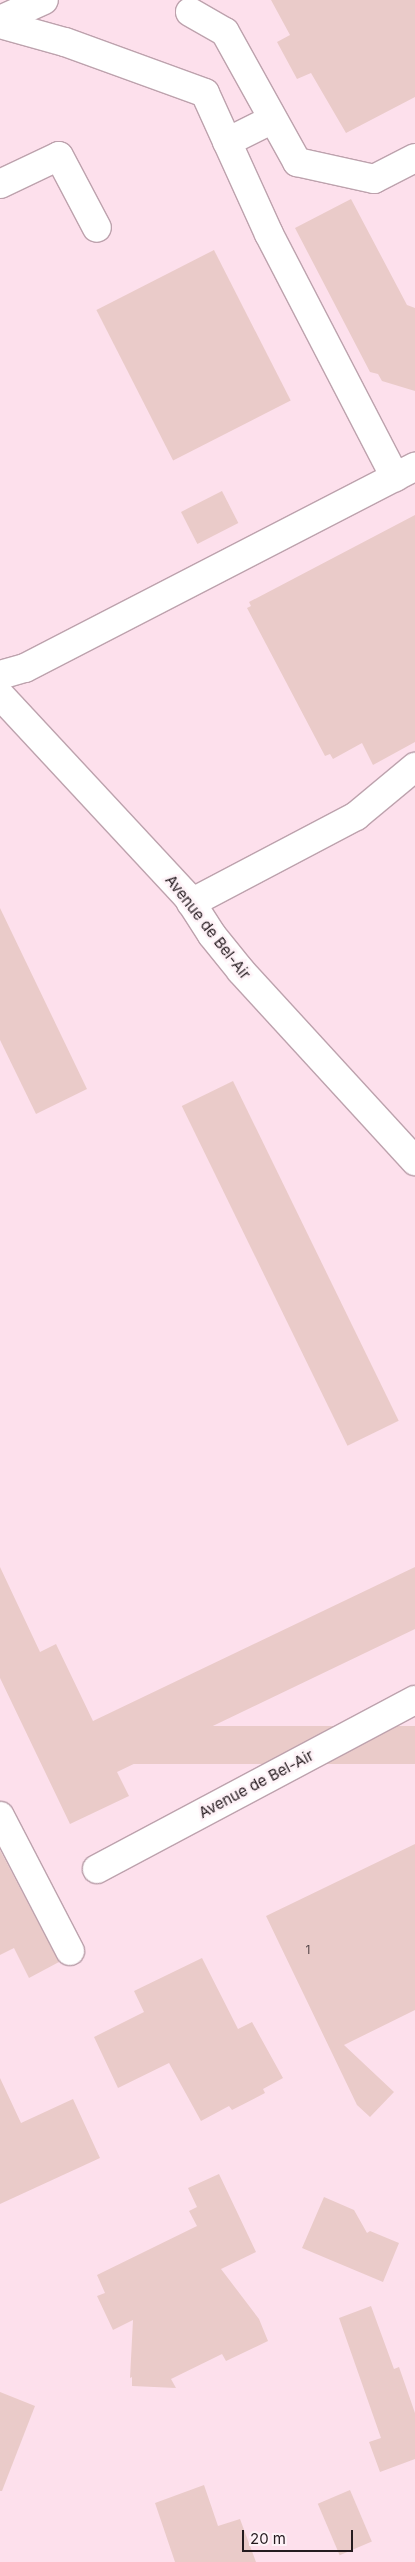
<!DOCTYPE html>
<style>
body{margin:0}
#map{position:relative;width:415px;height:2562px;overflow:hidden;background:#fde0ec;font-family:Inter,sans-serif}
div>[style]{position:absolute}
.building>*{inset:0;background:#eacbc9;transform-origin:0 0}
.roads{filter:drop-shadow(1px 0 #bda2ad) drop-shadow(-1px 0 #bda2ad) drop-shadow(0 1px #bda2ad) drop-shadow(0 -1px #bda2ad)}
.minor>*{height:28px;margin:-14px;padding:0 14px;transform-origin:14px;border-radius:14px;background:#fff}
span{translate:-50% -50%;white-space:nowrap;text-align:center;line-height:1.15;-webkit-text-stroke:5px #fef2f7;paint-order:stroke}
.number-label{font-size:12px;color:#56474a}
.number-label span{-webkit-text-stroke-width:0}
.street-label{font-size:15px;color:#251b1f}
.scale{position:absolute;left:242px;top:2530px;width:111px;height:22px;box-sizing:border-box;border:2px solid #251b1f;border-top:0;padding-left:6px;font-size:15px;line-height:18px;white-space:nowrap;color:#251b1f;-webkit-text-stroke:4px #fef2f7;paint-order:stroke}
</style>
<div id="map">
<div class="building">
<i style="clip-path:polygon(271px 0,415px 0,415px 97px,346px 133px,311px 73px,297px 79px,277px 42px,290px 35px)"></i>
<i style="clip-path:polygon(351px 199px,407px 305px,415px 308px,415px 391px,382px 381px,378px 374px,370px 372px,295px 228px)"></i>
<i style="left:214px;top:250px;width:169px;height:132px;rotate:63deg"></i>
<i style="left:222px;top:491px;width:36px;height:46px;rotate:63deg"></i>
<i style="clip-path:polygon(415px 515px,415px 742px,373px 765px,362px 743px,333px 759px,330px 754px,325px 756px,247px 608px,251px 606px,249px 602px)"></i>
<i style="clip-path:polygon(0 908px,87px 1089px,36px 1114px,0 1040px)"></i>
<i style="left:233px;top:1081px;width:378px;height:57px;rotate:64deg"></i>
<i style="clip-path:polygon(0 1567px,40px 1652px,56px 1644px,93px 1721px,415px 1567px,415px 1629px,117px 1772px,129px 1796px,70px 1824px,0 1678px)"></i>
<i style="left:415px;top:1726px;width:38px;height:351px;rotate:90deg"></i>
<i style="clip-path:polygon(415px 1844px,415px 2010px,344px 2045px,394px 2092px,370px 2117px,357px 2105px,266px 1916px)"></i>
<i style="clip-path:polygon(0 1850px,59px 1962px,29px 1978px,14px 1948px,0 1955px)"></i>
<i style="clip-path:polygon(202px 1958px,238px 2029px,252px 2022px,283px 2078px,263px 2089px,265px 2093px,232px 2110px,229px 2106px,201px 2121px,169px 2063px,118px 2088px,94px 2037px,144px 2012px,134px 1991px)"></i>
<i style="clip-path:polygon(0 2078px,21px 2123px,73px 2099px,100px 2158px,0 2204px)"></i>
<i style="clip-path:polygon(219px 2174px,256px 2252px,221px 2269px,259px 2319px,268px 2341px,226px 2361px,222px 2354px,171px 2379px,176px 2388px,132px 2386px,132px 2377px,130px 2378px,133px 2320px,113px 2330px,97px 2296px,105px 2293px,97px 2275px,197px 2226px,189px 2211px,197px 2207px,188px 2188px)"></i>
<i style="clip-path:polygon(324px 2197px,354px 2210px,367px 2233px,370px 2231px,399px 2243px,383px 2282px,302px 2248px)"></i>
<i style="clip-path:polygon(371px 2306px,394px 2369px,399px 2367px,415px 2413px,415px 2459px,380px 2472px,369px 2442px,381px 2438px,339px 2318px)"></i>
<i style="clip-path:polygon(0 2392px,35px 2406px,2px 2491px,0 2491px)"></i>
<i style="clip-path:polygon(204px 2485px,218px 2526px,240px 2519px,256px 2562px,175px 2562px,155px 2503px)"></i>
<i style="left:350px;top:2490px;width:56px;height:35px;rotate:67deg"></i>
</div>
<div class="roads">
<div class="minor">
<i style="left:190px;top:12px;width:40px;rotate:29.7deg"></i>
<i style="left:225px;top:32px;width:149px;rotate:61deg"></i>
<i style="left:297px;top:162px;width:79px;rotate:12.4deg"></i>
<i style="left:374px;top:179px;width:46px;rotate:-27.1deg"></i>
<i style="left:0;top:20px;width:48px;rotate:-24.4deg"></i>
<i style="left:0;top:24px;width:67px;rotate:15.5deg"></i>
<i style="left:65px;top:42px;width:149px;rotate:20deg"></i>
<i style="left:205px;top:93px;width:155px;rotate:65.6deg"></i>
<i style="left:269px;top:234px;width:274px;rotate:62.6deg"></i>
<i style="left:227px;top:142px;width:51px;rotate:-26.6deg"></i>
<i style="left:0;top:184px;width:65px;rotate:-25.4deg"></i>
<i style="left:59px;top:156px;width:81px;rotate:62.2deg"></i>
<i style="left:0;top:675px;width:26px;rotate:-16deg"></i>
<i style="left:25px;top:668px;width:439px;rotate:-27.3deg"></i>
<i style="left:0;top:695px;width:275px;rotate:47.1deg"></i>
<i style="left:187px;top:896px;width:46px;rotate:57.3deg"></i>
<i style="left:212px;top:935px;width:46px;rotate:51.1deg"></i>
<i style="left:241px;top:971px;width:258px;rotate:47.5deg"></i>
<i style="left:191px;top:903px;width:187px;rotate:-27.8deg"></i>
<i style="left:356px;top:816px;width:77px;rotate:-39.7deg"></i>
<i style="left:0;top:1816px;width:152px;rotate:62.6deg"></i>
<i style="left:97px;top:1869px;width:360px;rotate:-28deg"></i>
</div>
</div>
<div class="number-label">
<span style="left:308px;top:1950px">1</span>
</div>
<div class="street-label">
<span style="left:208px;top:927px;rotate:52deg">Avenue de Bel-Air</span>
<span style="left:256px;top:1784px;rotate:-28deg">Avenue de Bel-Air</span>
</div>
<div class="scale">20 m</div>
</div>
